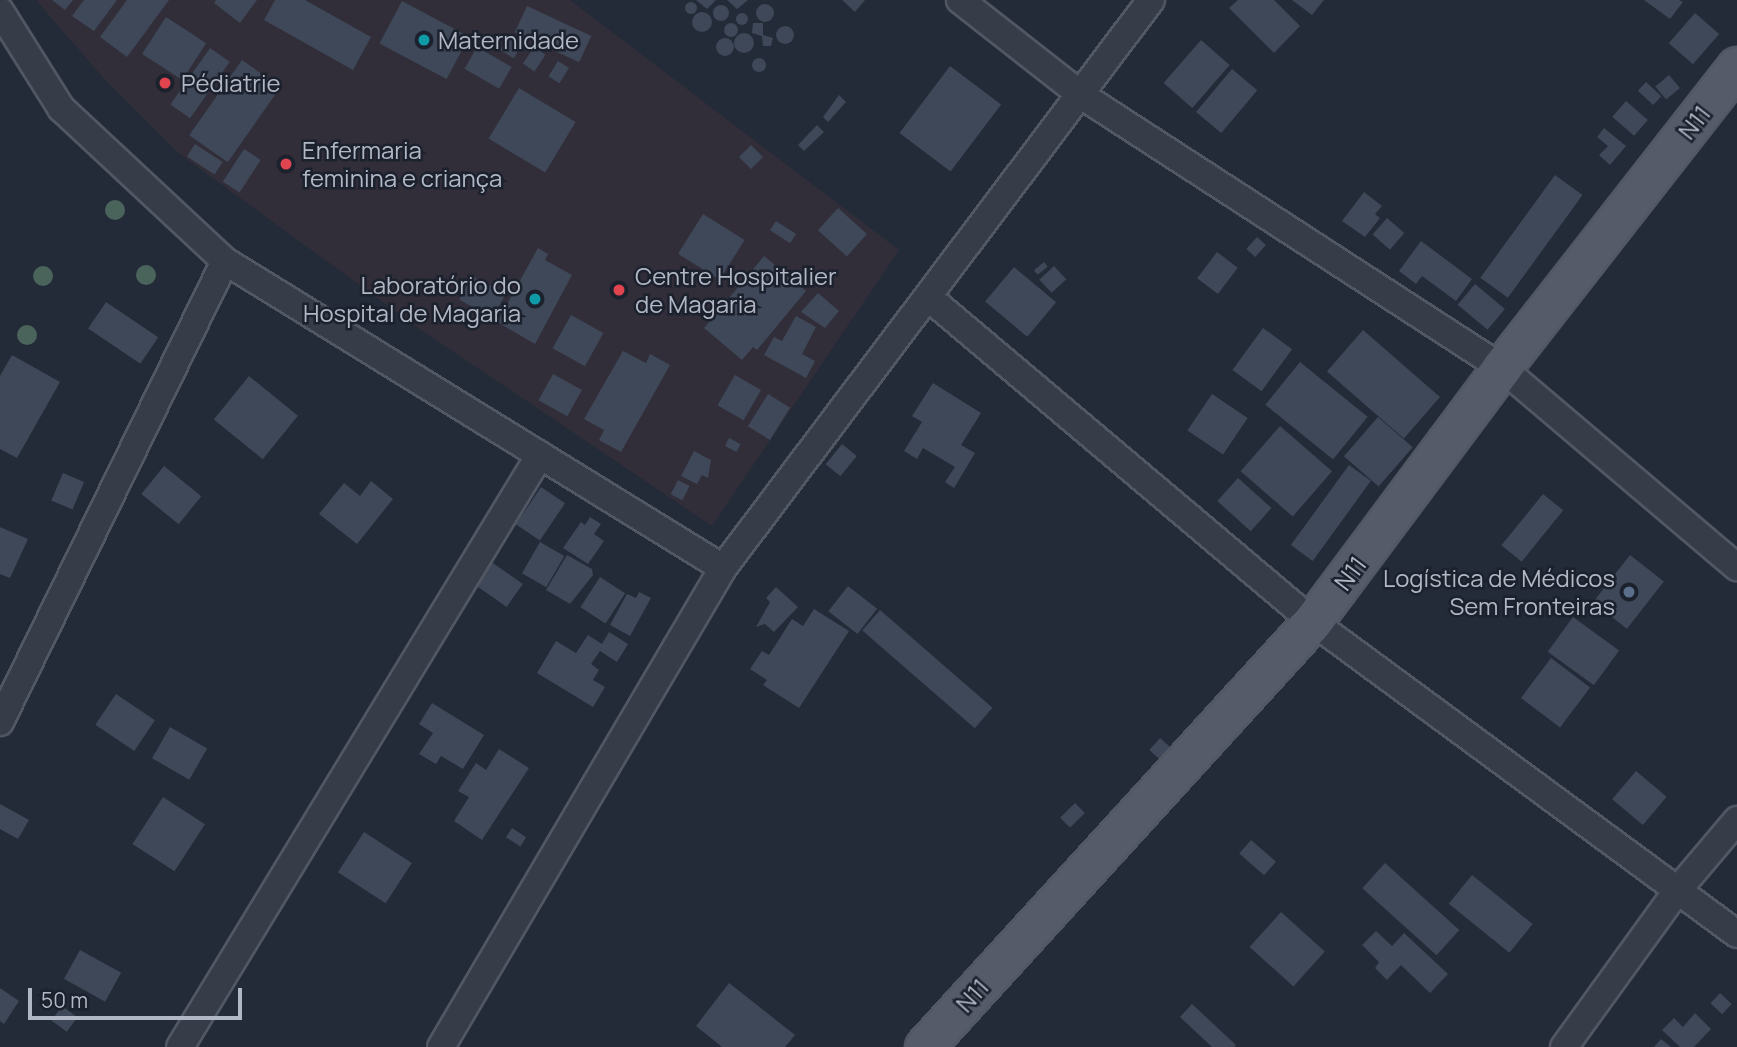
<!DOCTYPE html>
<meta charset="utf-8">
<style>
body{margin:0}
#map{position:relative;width:1737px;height:1047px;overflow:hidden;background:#232a38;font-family:Manrope,sans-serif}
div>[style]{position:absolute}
.medical>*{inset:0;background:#312e3a}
.building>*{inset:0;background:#3f4858;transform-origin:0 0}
.round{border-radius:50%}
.roads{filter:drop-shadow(2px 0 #525764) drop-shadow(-2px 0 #525764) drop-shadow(0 2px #525764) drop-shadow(0 -2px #525764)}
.street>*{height:26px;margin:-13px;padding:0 13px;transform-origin:13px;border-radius:13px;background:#373c49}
.primary>*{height:38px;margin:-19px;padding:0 19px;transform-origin:19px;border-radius:19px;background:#555b69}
.trees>*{width:20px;height:20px;margin:-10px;border-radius:50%;background:#4a645b}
.dots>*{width:19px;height:19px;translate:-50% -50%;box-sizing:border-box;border:4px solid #1c212e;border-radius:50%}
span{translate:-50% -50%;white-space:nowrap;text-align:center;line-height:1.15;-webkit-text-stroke:5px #1c212e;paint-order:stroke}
.poi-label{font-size:24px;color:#b2b7c5}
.left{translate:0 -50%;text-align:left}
.right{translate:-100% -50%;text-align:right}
.street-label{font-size:24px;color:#b2b7c5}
.scale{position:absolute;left:28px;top:988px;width:214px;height:32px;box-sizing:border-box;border:4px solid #b2b7c5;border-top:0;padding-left:9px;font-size:21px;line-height:24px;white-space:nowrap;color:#b2b7c5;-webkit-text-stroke:5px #1c212e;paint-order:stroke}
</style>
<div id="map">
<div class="medical">
<i style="clip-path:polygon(36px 0,570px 0,899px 250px,712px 526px,421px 330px,177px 152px,105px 80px)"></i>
</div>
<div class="building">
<i style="clip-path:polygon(52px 0,73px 0,65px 10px)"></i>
<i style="clip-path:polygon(84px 0,117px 0,94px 31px,72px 16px)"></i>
<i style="clip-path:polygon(127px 0,169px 0,127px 57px,100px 37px)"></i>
<i style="clip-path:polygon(216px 0,257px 0,240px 23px,214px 3px)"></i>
<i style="clip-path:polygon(275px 0,305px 0,371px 37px,353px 70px,264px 20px)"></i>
<i style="clip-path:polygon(696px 0,716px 0,707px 9px)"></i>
<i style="clip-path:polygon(727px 0,748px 0,737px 9px)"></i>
<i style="clip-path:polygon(842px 0,865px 0,855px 12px)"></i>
<i style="clip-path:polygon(1238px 0,1274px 0,1300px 26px,1274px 53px,1229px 8px)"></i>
<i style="clip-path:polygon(1292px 0,1324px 0,1312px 15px)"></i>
<i style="clip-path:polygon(1644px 0,1679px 0,1683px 2px,1670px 19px)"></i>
<i style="left:402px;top:1px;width:76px;height:48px;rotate:28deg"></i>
<i class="round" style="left:685px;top:2px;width:12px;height:12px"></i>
<i class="round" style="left:756px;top:4px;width:18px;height:18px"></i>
<i class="round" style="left:713px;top:5px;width:16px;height:16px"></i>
<i style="left:527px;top:6px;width:71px;height:29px;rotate:25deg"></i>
<i class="round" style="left:692px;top:12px;width:20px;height:20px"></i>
<i class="round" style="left:736px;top:13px;width:12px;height:12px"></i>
<i style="left:1695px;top:13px;width:32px;height:40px;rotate:41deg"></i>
<i style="left:166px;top:17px;width:48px;height:44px;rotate:33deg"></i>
<i class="round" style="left:724px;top:23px;width:14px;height:14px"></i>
<i style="clip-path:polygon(753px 23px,763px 23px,763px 35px,773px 38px,771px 46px,763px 46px,762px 36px,752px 33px)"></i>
<i class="round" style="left:776px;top:26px;width:18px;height:18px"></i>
<i style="left:510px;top:33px;width:16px;height:20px;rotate:30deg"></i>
<i class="round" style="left:734px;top:33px;width:20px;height:20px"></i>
<i class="round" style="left:716px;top:38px;width:18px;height:18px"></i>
<i style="left:1201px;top:40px;width:38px;height:57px;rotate:41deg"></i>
<i style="left:477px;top:47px;width:40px;height:25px;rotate:30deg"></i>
<i style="left:534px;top:47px;width:14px;height:20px;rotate:34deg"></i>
<i style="left:210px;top:48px;width:24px;height:69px;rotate:35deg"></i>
<i class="round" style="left:752px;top:58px;width:14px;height:14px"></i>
<i style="left:242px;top:60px;width:47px;height:92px;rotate:35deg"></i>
<i style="left:558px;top:61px;width:13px;height:18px;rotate:32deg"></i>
<i style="left:950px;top:66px;width:64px;height:84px;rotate:37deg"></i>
<i style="left:1232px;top:69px;width:33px;height:56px;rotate:40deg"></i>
<i style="left:1669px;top:75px;width:17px;height:18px;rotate:50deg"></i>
<i style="left:1646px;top:82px;width:21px;height:12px;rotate:43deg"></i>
<i style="left:519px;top:88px;width:66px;height:59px;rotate:31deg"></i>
<i style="clip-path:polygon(839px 95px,846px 102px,828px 122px,823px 117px)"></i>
<i style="left:1626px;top:101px;width:29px;height:21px;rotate:41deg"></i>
<i style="clip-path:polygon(817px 125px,824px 132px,804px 151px,798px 145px)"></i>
<i style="clip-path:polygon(1604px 128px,1626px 146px,1610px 165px,1599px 155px,1608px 146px,1597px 137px)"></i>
<i style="left:195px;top:144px;width:33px;height:15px;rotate:33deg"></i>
<i style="left:751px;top:145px;width:17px;height:17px;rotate:45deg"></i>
<i style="left:244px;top:149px;width:20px;height:39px;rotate:33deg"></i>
<i style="left:1555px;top:175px;width:34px;height:127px;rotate:36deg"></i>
<i style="clip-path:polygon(1364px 192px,1382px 206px,1375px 214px,1380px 218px,1365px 237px,1342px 221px)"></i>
<i style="left:838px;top:208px;width:39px;height:30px;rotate:42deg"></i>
<i style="left:703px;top:214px;width:49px;height:47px;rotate:32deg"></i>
<i style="left:1387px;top:218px;width:23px;height:22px;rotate:41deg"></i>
<i style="left:776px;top:221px;width:24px;height:11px;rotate:33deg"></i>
<i style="left:1257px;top:237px;width:12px;height:16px;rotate:42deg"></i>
<i style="clip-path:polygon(1421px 241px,1472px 279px,1456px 301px,1422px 276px,1416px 284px,1399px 271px)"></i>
<i style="clip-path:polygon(538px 248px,548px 254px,545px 260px,572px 275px,535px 344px,497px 322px)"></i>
<i style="left:1217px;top:252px;width:26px;height:33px;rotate:37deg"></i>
<i style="clip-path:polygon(764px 256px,806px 291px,757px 350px,753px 347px,742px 360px,704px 328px)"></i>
<i style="left:1044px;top:262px;width:6px;height:13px;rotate:51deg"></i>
<i style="left:1054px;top:266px;width:18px;height:20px;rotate:47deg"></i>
<i style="left:1014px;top:267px;width:55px;height:45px;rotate:40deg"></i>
<i style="left:472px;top:276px;width:38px;height:27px;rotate:28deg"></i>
<i style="left:1475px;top:284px;width:39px;height:27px;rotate:40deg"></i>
<i style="clip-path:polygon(818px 293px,839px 311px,825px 328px,801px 312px)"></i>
<i style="left:106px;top:302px;width:63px;height:32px;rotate:34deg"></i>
<i style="left:571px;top:315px;width:37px;height:38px;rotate:29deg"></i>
<i style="clip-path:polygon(796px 316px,816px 327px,802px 354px,815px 361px,806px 378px,764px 355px,774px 337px,782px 341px)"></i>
<i style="left:1263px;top:328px;width:36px;height:52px;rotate:36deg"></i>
<i style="left:1363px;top:330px;width:102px;height:55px;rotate:41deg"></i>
<i style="clip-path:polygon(623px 351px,646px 363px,650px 354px,670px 365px,621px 452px,599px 440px,604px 430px,584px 419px)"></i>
<i style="clip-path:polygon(12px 355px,60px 382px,17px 458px,0 449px,0 376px)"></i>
<i style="left:1300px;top:362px;width:87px;height:55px;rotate:39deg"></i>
<i style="left:553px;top:374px;width:33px;height:30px;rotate:29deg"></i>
<i style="left:735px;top:375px;width:30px;height:35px;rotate:30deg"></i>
<i style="left:249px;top:376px;width:63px;height:56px;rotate:39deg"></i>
<i style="clip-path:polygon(933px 383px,981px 413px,961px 445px,975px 453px,954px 488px,945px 482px,955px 467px,923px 448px,917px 459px,904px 451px,922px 422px,912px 416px)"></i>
<i style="left:768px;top:394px;width:26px;height:38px;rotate:32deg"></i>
<i style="left:1212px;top:394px;width:43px;height:44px;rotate:34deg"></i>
<i style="left:1378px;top:417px;width:46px;height:52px;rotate:41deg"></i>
<i style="left:1280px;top:426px;width:69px;height:60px;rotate:41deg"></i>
<i style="left:729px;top:438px;width:13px;height:9px;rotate:27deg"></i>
<i style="left:842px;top:444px;width:19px;height:26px;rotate:39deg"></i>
<i style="clip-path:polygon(694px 451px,711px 460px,708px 478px,702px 475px,697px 484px,681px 476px)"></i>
<i style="left:1349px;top:465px;width:27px;height:99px;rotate:36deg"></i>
<i style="left:164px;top:466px;width:48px;height:36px;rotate:39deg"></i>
<i style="left:63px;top:473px;width:23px;height:30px;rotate:23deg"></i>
<i style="left:1238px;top:478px;width:45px;height:31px;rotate:42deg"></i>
<i style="left:678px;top:480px;width:13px;height:16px;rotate:27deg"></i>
<i style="clip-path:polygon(371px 481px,393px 499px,357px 544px,319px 514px,344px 483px,360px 496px)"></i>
<i style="left:541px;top:487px;width:29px;height:45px;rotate:34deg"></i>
<i style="left:1543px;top:494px;width:26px;height:66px;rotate:39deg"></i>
<i style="clip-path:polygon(590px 517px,601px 524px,594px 534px,604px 541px,588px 564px,563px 548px,581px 522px,585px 525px)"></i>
<i style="clip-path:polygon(0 527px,28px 539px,10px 578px,0 574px)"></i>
<i style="left:540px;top:542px;width:28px;height:36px;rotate:30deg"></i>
<i style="clip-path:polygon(567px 555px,592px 569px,593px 575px,570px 604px,546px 590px)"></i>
<i style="left:1630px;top:555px;width:43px;height:60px;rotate:38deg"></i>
<i style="left:490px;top:561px;width:40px;height:28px;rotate:35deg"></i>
<i style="left:600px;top:577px;width:30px;height:36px;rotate:33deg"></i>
<i style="left:848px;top:586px;width:37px;height:32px;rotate:38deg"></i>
<i style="clip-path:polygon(776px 587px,798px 607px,774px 632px,765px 624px,756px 627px,770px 602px,766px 598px)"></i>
<i style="clip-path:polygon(639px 592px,651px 598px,630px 636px,610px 625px,627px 594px,636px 598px)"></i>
<i style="clip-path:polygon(814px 609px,849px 631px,799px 708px,763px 685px,767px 680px,750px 669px,762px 651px,769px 655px,792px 619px,803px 626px)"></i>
<i style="left:880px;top:610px;width:149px;height:27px;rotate:41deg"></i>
<i style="left:1573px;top:617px;width:57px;height:43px;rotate:36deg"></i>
<i style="clip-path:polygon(609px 632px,628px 644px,617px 662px,600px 651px,591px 664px,599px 670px,593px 680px,605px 687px,593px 707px,537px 673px,556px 641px,576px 653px,588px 635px,602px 644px)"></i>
<i style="left:1551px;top:658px;width:49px;height:50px;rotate:37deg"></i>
<i style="left:116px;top:694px;width:47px;height:37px;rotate:34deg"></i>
<i style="clip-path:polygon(432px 703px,484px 735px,463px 769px,441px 756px,436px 764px,419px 754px,433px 733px,419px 724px)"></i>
<i style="left:170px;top:727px;width:43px;height:36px;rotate:30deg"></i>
<i style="left:1160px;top:738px;width:15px;height:16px;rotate:42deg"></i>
<i style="clip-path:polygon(499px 749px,529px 768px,482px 840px,454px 821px,469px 797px,458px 791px,476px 763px,486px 770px)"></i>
<i style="left:1636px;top:771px;width:40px;height:37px;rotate:40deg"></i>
<i style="left:163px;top:797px;width:50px;height:56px;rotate:33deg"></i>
<i style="left:1075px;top:803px;width:14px;height:21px;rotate:45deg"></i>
<i style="clip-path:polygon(0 804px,29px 820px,18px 839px,0 829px)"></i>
<i style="left:512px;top:828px;width:17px;height:11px;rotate:33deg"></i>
<i style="left:364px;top:832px;width:57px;height:48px;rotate:33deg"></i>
<i style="left:1251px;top:840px;width:33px;height:18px;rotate:41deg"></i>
<i style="left:1385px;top:863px;width:100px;height:34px;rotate:42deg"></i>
<i style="left:1472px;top:875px;width:78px;height:37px;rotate:39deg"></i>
<i style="left:1281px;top:912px;width:59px;height:47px;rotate:42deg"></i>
<i style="clip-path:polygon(1376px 931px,1392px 946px,1404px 933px,1448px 974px,1430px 993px,1401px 965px,1387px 980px,1375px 968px,1379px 962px,1362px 945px)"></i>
<i style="left:80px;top:950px;width:47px;height:33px;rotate:29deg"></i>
<i style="clip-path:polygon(729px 983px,795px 1035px,785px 1047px,722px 1047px,696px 1026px)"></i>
<i style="clip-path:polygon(0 988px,19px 1001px,4px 1024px,0 1021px)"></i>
<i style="left:1720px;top:993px;width:16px;height:14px;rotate:43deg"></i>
<i style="clip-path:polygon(1192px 1004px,1236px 1045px,1234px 1047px,1212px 1047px,1180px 1017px)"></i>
<i style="left:62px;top:1006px;width:19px;height:18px;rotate:36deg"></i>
<i style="clip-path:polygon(1695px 1013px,1711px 1029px,1694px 1047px,1680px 1047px,1662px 1030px,1674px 1018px,1683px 1027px)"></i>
<i style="clip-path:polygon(1661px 1039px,1671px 1047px,1654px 1047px)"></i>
</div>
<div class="roads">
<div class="street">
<i style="left:960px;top:0;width:154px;rotate:38.1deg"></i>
<i style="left:1081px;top:95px;width:502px;rotate:32.96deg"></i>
<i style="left:1502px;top:368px;width:308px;rotate:40.3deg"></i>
<i style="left:0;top:11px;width:115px;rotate:57.8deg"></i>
<i style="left:61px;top:108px;width:224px;rotate:43deg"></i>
<i style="left:225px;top:261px;width:585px;rotate:31.65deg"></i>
<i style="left:928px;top:297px;width:504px;rotate:40.17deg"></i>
<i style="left:1313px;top:622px;width:526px;rotate:36.35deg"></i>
<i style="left:0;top:722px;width:513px;rotate:-63.98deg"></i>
<i style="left:180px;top:1047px;width:693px;rotate:-58.7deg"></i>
<i style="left:441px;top:1047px;width:556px;rotate:-59.51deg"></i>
<i style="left:723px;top:568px;width:711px;rotate:-53deg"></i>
<i style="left:1564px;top:1047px;width:193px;rotate:-54.1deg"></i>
<i style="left:1677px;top:891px;width:93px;rotate:-49.8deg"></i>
</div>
<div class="primary">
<i style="left:925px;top:1047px;width:575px;rotate:-47.61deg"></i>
<i style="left:1313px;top:622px;width:317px;rotate:-53.3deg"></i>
<i style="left:1502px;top:368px;width:382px;rotate:-52deg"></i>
</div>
</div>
<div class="trees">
<i style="left:115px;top:210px"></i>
<i style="left:146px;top:275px"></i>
<i style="left:43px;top:276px"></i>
<i style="left:27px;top:335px"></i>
</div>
<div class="dots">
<i style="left:424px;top:40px;background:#0f9aa8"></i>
<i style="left:165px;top:83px;background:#e0444e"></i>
<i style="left:286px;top:164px;background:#e0444e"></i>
<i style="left:619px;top:290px;background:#e0444e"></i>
<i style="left:535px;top:299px;background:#0f9aa8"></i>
<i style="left:1629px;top:592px;background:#5c6f8a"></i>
</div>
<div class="poi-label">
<span class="left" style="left:438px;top:40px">Maternidade</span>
<span class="left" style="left:181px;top:83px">Pédiatrie</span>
<span class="left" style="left:302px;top:164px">Enfermaria<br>feminina e criança</span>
<span class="left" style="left:635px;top:290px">Centre Hospitalier<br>de Magaria</span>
<span class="right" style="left:521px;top:299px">Laboratório do<br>Hospital de Magaria</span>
<span class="right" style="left:1615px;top:592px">Logística de Médicos<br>Sem Fronteiras</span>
</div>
<div class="street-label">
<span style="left:1694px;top:122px;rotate:-52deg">N11</span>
<span style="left:1350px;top:573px;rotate:-53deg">N11</span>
<span style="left:972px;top:995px;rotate:-48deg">N11</span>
</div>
<div class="scale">50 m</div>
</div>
